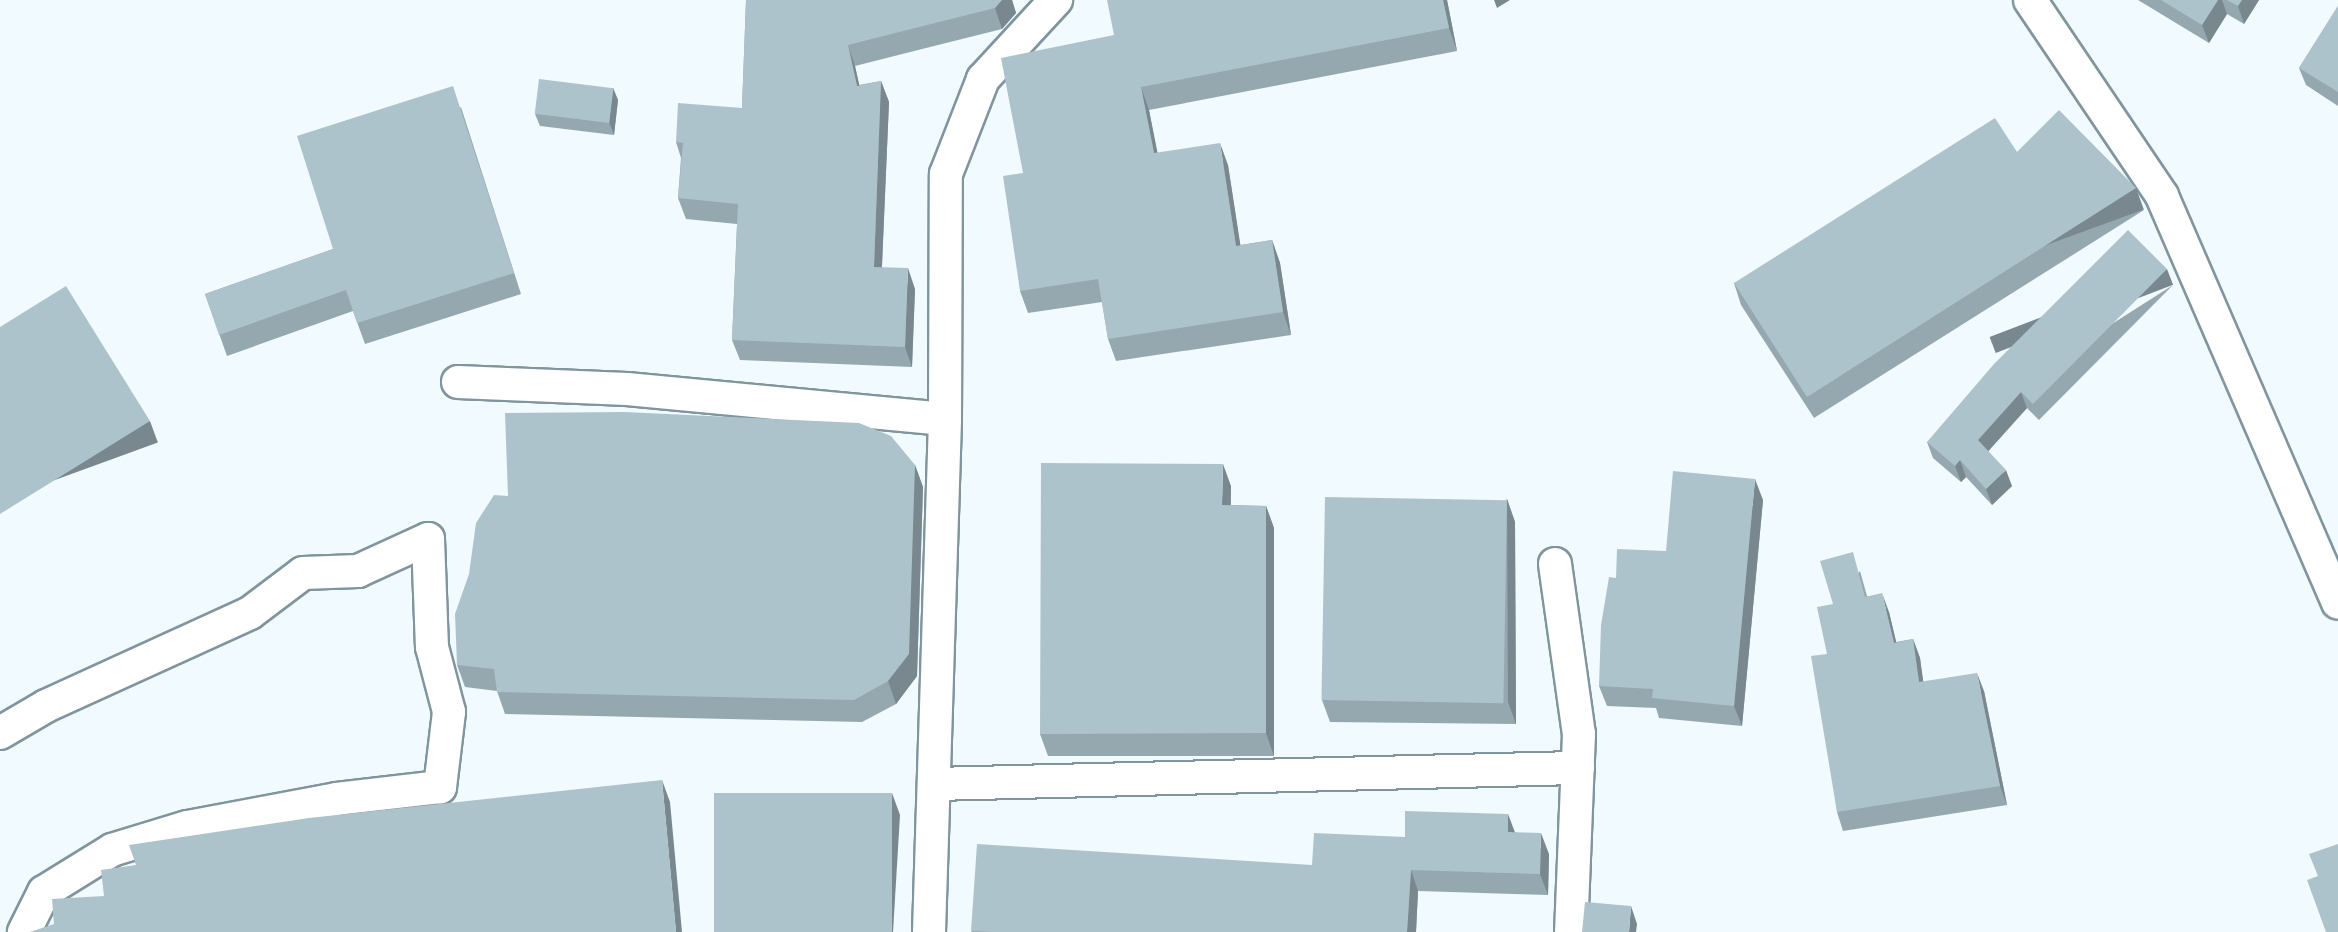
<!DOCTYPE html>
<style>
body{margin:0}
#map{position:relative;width:2338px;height:932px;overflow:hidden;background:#f1fafe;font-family:Montserrat,sans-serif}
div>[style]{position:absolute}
.roads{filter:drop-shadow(2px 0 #80959e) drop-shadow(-2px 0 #80959e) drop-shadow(0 2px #80959e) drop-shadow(0 -2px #80959e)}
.minor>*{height:32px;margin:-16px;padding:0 16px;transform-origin:16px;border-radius:16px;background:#fff}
.wall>*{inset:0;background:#95a8af}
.shaded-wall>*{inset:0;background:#79888f;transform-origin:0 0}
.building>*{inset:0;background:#adc3cc;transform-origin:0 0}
span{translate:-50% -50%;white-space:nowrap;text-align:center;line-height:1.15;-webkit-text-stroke:8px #fff;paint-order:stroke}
</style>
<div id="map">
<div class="roads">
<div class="minor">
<i style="left:2030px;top:0;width:236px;rotate:56deg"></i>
<i style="left:2162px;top:196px;width:443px;rotate:66.6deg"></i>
<i style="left:458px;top:382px;width:169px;rotate:2.4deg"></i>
<i style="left:627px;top:389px;width:319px;rotate:5.4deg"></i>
<i style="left:1555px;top:564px;width:172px;rotate:82deg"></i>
<i style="left:1579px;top:734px;width:198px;rotate:92.3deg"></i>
<i style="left:0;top:733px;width:53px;rotate:-30.4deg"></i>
<i style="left:46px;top:706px;width:224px;rotate:-24.5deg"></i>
<i style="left:250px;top:613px;width:66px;rotate:-37deg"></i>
<i style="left:303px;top:573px;width:55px;rotate:-2.1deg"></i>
<i style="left:358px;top:571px;width:77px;rotate:-24.6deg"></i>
<i style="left:428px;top:539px;width:108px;rotate:87.9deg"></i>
<i style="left:432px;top:647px;width:67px;rotate:75.3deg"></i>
<i style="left:449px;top:712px;width:76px;rotate:96.8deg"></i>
<i style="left:440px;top:787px;width:104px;rotate:173.4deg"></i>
<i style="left:337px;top:799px;width:153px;rotate:169.4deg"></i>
<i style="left:187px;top:827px;width:78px;rotate:163deg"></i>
<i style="left:112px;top:850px;width:80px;rotate:148.3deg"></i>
<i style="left:44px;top:892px;width:45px;rotate:116.6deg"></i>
<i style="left:935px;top:784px;width:643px;rotate:-1.43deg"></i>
<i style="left:929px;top:932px;width:513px;rotate:-88.21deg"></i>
<i style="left:945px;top:419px;width:245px;rotate:-89.8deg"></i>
<i style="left:946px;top:174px;width:102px;rotate:-68.7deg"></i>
<i style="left:983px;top:79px;width:108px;rotate:-47.3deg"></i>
</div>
</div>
<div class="wall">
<i style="clip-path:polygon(746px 0,1012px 0,1016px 13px,1002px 29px,855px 66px,859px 85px,881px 81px,889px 102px,882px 267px,915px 289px,912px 367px,740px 360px,732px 340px,737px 224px,686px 219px,678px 198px,681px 158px,676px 142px,742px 108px)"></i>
<i style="clip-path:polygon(1447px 0,1457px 51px,1149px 110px,1157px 153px,1228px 165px,1240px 245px,1272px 240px,1280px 263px,1291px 335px,1116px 361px,1108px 339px,1102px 302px,1028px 313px,1020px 291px,1023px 173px,1114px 35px)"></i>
<i style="clip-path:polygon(2138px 0,2259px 0,2244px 24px,2227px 14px,2209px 43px)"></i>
<i style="clip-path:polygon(2338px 6px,2338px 106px,2306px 85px,2299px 68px)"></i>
<i style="clip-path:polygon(613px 88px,618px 100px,614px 135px,540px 126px,535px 114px)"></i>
<i style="clip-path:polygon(461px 107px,521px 294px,365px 344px,353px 311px,227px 356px,205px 294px,333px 249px)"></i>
<i style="clip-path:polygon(2017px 152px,2144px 210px,1814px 418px,1741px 305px,1734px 283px)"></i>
<i style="clip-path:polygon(2173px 285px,2039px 420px,2027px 408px,1988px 451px,2012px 486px,1992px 505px,1966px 477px,1961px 482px,1933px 458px,1927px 442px)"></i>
<i style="clip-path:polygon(915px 465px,923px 487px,917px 676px,896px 704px,862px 722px,505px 714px,497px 691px,465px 687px,457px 665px,508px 496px)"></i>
<i style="clip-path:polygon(1231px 486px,1231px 505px,1266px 506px,1274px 528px,1274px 756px,1048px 756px,1040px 734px)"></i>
<i style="clip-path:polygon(1507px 499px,1515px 522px,1516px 724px,1330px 722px,1322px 700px)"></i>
<i style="clip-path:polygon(1763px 500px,1742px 726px,1659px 718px,1656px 708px,1607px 706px,1599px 686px,1616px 578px)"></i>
<i style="clip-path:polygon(1860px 571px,1867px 596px,1889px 612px,1896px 642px,1913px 639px,1920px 658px,1923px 682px,1984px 691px,2007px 805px,1843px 831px,1837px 812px,1827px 654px,1833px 604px)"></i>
<i style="clip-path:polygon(1515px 832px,1549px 854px,1548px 895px,1418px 891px,1416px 932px,972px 932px,971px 931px,1312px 865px,1405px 837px)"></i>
</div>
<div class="shaded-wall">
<i style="clip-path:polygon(1001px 0,1012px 0,1016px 13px,1002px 29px,995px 8px)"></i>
<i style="clip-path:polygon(1443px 0,1447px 0,1457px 51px,1449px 28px)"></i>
<i style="clip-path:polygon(1494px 0,1510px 0,1497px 8px)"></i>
<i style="clip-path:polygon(2218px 0,2222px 0,2227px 14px,2209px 43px,2202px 25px)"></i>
<i style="clip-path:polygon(2242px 0,2259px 0,2244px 24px,2238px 6px)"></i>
<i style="clip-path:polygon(848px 45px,855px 66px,864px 106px,857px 86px)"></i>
<i style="clip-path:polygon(881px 81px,889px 102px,881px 287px,874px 267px)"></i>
<i style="clip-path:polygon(1141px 87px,1149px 110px,1162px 175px,1154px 153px)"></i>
<i style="clip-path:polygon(613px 88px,618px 100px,614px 135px,609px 122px)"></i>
<i style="clip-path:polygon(1220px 143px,1228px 165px,1244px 268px,1236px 246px)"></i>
<i style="left:2136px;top:188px;width:23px;height:390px;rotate:70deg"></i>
<i style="clip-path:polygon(1272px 240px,1280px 263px,1291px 335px,1283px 312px)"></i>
<i style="clip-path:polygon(908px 268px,915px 289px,912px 367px,905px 347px)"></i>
<i style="left:2167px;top:269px;width:17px;height:190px;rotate:69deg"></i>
<i style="clip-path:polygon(2021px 392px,2027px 408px,1984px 456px,1978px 440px)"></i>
<i style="left:150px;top:421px;width:23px;height:176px;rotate:70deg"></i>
<i style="clip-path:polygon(1960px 460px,1966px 477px,1961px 482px,1955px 466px)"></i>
<i style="clip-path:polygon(1223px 464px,1231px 486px,1230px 527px,1222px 505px)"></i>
<i style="clip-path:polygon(915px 465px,923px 487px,917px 676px,896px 704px,888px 681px)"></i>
<i style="clip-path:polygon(2006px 470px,2012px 486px,1992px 505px,1986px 489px)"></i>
<i style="clip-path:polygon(1755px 479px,1763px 500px,1742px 726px,1734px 706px)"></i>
<i style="clip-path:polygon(1507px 499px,1515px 522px,1516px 724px,1508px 702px)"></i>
<i style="clip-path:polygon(1266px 506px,1274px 528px,1274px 756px,1266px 733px)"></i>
<i style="clip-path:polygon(1882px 593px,1889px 612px,1901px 662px,1894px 643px)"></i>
<i style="clip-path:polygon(1913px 639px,1920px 658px,1926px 701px,1919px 682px)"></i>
<i style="clip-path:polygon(1977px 673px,1984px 691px,2007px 805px,2000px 786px)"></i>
<i style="clip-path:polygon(662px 780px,670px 802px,682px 932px,676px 932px)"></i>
<i style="clip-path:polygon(892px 793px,900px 815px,893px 932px,884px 932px)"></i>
<i style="clip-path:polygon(1508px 814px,1516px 835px,1508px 832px)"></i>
<i style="clip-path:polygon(1541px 833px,1549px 854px,1548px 895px,1540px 874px)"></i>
<i style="clip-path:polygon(1411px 870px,1418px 891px,1416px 932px,1407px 932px)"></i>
<i style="clip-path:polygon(1631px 906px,1637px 924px,1636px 932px,1629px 932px)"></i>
</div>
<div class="building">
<i style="clip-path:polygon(746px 0,1002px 0,995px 8px,848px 45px,857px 86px,881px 81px,874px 267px,908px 268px,905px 347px,732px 340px,738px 204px,678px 198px,683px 143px,676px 142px,678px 103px,742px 108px)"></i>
<i style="clip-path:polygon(1107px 0,1443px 0,1449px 28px,1141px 87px,1154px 153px,1220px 143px,1236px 246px,1272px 240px,1283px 312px,1108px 339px,1098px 279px,1020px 291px,1003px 176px,1023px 173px,1001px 58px,1114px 35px)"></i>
<i style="clip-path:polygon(2161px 0,2218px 0,2202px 25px)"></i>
<i style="clip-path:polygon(2227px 0,2242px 0,2238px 6px)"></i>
<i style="clip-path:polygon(2338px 6px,2338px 92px,2299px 68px)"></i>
<i style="left:539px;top:79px;width:75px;height:35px;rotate:7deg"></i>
<i style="clip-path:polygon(453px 86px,514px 273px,357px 323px,346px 290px,219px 335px,205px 294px,333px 249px,297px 136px)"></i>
<i style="clip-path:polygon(2059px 110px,2136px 188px,1807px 397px,1734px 283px,1995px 118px,2017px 152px)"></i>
<i style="clip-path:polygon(2128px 230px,2167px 269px,2033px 404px,2021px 392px,1978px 440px,2006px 470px,1986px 489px,1960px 460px,1955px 466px,1927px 442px,1994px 364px)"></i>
<i style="clip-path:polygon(66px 286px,150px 421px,0 514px,0 327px)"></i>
<i style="clip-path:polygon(624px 412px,859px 423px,891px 436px,915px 465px,909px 654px,888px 681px,854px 700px,497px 692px,494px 669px,457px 665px,455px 614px,469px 574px,476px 523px,494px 495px,508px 496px,505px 413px)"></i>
<i style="clip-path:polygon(1041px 463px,1223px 464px,1222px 505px,1266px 506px,1266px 733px,1040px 734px)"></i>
<i style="clip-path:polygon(1673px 471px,1755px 479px,1734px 706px,1652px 698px,1653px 689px,1599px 686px,1601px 625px,1609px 577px,1616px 578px,1617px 549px,1666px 551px)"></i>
<i style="left:1325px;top:497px;width:182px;height:203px;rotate:1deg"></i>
<i style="clip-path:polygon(1853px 552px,1865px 597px,1882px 593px,1894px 643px,1913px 639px,1919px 682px,1977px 673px,2000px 786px,1837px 812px,1811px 656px,1827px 654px,1817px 607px,1833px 604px,1820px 561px)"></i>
<i style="clip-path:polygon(662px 780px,676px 932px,30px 932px,54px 924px,52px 899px,104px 896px,101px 870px,136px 865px,129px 845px,309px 818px)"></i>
<i style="left:714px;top:793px;width:178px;height:139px"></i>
<i style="clip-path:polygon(1405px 811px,1508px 814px,1508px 832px,1541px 833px,1540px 874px,1411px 870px,1407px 932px,994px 932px,971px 931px,977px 844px,1312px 865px,1314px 833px,1405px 837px)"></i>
<i style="clip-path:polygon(2338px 844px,2338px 932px,2326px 932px,2307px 880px,2318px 876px,2309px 854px)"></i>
<i style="clip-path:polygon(1585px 902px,1631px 906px,1629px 932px,1582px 932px)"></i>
</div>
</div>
